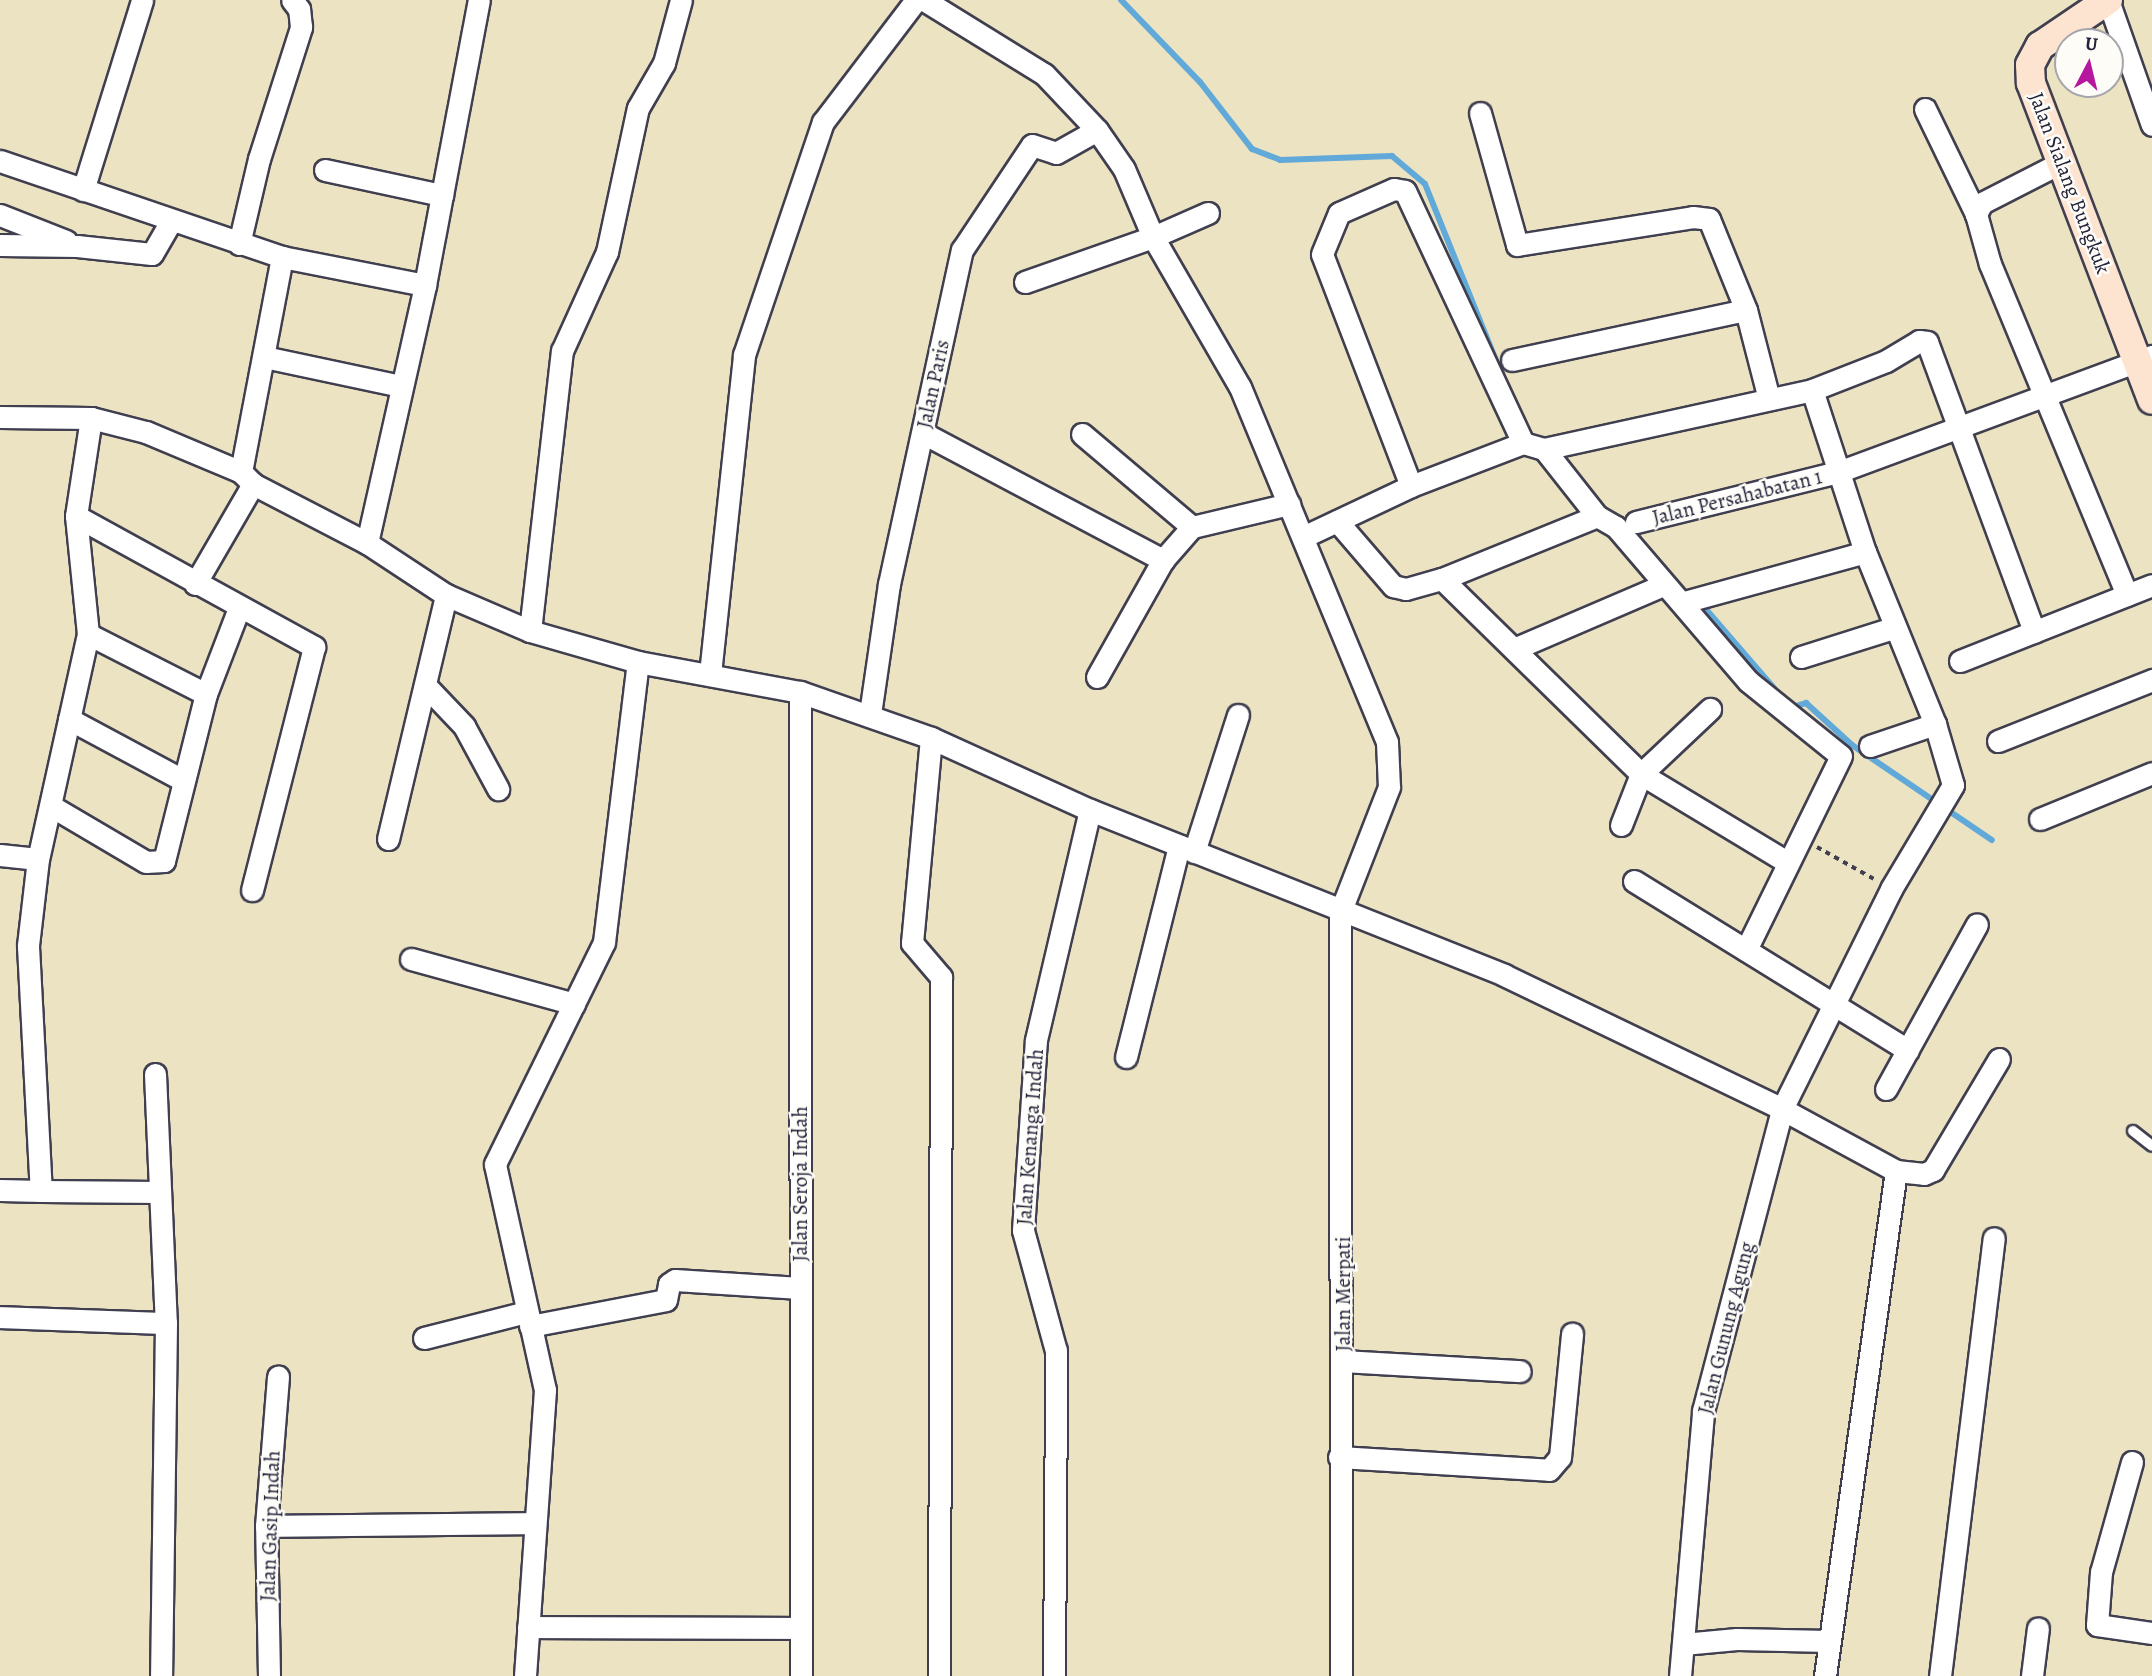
<!DOCTYPE html>
<style>
body{margin:0}
#map{position:relative;width:2152px;height:1676px;overflow:hidden;background:#ece3c3;font-family:Alegreya,serif}
div>[style]{position:absolute}
.stream>*{height:6px;margin:-3px;padding:0 3px;transform-origin:3px;border-radius:3px;background:#61a9d8}
.path>*{height:3.5px;margin-top:-1.75px;transform-origin:0;background:repeating-linear-gradient(90deg,#403f4f 0 5px,transparent 0 10px)}
.roads{filter:drop-shadow(2px 0 #403f4f) drop-shadow(-2px 0 #403f4f) drop-shadow(0 2px #403f4f) drop-shadow(0 -2px #403f4f)}
.lane>*{height:10px;margin:-5px;padding:0 5px;transform-origin:5px;border-radius:5px;background:#fff}
.street>*{height:21px;margin:-10.5px;padding:0 10.5px;transform-origin:10.5px;border-radius:10.5px;background:#fff}
.secondary>*{height:28px;margin:-14px;padding:0 14px;transform-origin:14px;border-radius:14px;background:#fde4d0}
span{translate:-50% -50%;white-space:nowrap;text-align:center;line-height:1.15;-webkit-text-stroke:5px #fdfcf7;paint-order:stroke}
.street-label{font-size:21px;color:#22223b}
.north{position:absolute;left:2054px;top:28px;width:70px;height:70px;box-sizing:border-box;background:#fdfcf7;border:2px solid #a5a5ac;border-radius:50%;rotate:7deg;font-size:19px;font-weight:700;line-height:28px;text-align:center;color:#22223b}
.north::after{content:'';display:block;margin:auto;width:24px;height:32px;background:#b5179e;clip-path:polygon(50% 0,100% 100%,50% 72%,0 100%)}
</style>
<div id="map">
<div class="stream">
<i style="left:1121px;top:0;width:114px;rotate:46.1deg"></i>
<i style="left:1200px;top:82px;width:85px;rotate:52.2deg"></i>
<i style="left:1252px;top:149px;width:30px;rotate:21deg"></i>
<i style="left:1280px;top:160px;width:112px;rotate:-2deg"></i>
<i style="left:1392px;top:156px;width:43px;rotate:40.3deg"></i>
<i style="left:1425px;top:184px;width:198px;rotate:68.1deg"></i>
<i style="left:1704px;top:607px;width:116px;rotate:49.2deg"></i>
<i style="left:1793px;top:707px;width:14px;rotate:-17deg"></i>
<i style="left:1806px;top:703px;width:62px;rotate:42.4deg"></i>
<i style="left:1852px;top:745px;width:169px;rotate:34.2deg"></i>
</div>
<div class="path">
<i style="left:1817px;top:847px;width:65px;rotate:29.3deg"></i>
</div>
<div class="roads">
<div class="lane">
<i style="left:2133px;top:1131px;width:24px;rotate:38deg"></i>
</div>
<div class="street">
<i style="left:924px;top:0;width:141px;rotate:31.7deg"></i>
<i style="left:1044px;top:74px;width:77px;rotate:46.6deg"></i>
<i style="left:1097px;top:130px;width:47px;rotate:55.3deg"></i>
<i style="left:1124px;top:169px;width:74px;rotate:66.9deg"></i>
<i style="left:1153px;top:237px;width:173px;rotate:59.9deg"></i>
<i style="left:1240px;top:387px;width:384px;rotate:67.5deg"></i>
<i style="left:1387px;top:742px;width:45px;rotate:87.5deg"></i>
<i style="left:1389px;top:787px;width:135px;rotate:111.3deg"></i>
<i style="left:1340px;top:913px;width:763px;rotate:89.92deg"></i>
<i style="left:2109px;top:3px;width:129px;rotate:70.6deg"></i>
<i style="left:1925px;top:109px;width:117px;rotate:64.1deg"></i>
<i style="left:1480px;top:113px;width:137px;rotate:74.3deg"></i>
<i style="left:1517px;top:245px;width:178px;rotate:-9deg"></i>
<i style="left:1693px;top:217px;width:16px;rotate:7deg"></i>
<i style="left:1709px;top:219px;width:98px;rotate:67.9deg"></i>
<i style="left:1746px;top:310px;width:92px;rotate:75.5deg"></i>
<i style="left:0;top:161px;width:298px;rotate:18.8deg"></i>
<i style="left:282px;top:257px;width:146px;rotate:11.1deg"></i>
<i style="left:2062px;top:162px;width:90px;rotate:152.9deg"></i>
<i style="left:1982px;top:203px;width:13px;rotate:119deg"></i>
<i style="left:1976px;top:214px;width:52px;rotate:74.4deg"></i>
<i style="left:1990px;top:264px;width:358px;rotate:67.5deg"></i>
<i style="left:325px;top:170px;width:120px;rotate:12.1deg"></i>
<i style="left:83px;top:190px;width:199px;rotate:-72.7deg"></i>
<i style="left:0;top:215px;width:71px;rotate:21.5deg"></i>
<i style="left:239px;top:244px;width:87px;rotate:-76.8deg"></i>
<i style="left:259px;top:159px;width:139px;rotate:-72.3deg"></i>
<i style="left:301px;top:27px;width:18px;rotate:-96deg"></i>
<i style="left:299px;top:9px;width:11px;rotate:-128deg"></i>
<i style="left:0;top:245px;width:77px;rotate:0.7deg"></i>
<i style="left:77px;top:246px;width:75px;rotate:6.1deg"></i>
<i style="left:152px;top:254px;width:39px;rotate:-60deg"></i>
<i style="left:1025px;top:282px;width:136px;rotate:-19.4deg"></i>
<i style="left:1153px;top:237px;width:60px;rotate:-23.6deg"></i>
<i style="left:264px;top:357px;width:139px;rotate:12deg"></i>
<i style="left:1512px;top:360px;width:239px;rotate:-12.1deg"></i>
<i style="left:0;top:417px;width:91px;rotate:0.6deg"></i>
<i style="left:91px;top:418px;width:57px;rotate:14.3deg"></i>
<i style="left:146px;top:432px;width:103px;rotate:22.8deg"></i>
<i style="left:241px;top:472px;width:17px;rotate:45deg"></i>
<i style="left:253px;top:484px;width:128px;rotate:27.4deg"></i>
<i style="left:367px;top:543px;width:95px;rotate:33.4deg"></i>
<i style="left:446px;top:595px;width:91px;rotate:23.2deg"></i>
<i style="left:530px;top:631px;width:112px;rotate:16deg"></i>
<i style="left:638px;top:662px;width:165px;rotate:10.5deg"></i>
<i style="left:800px;top:692px;width:139px;rotate:19.3deg"></i>
<i style="left:931px;top:738px;width:175px;rotate:24.4deg"></i>
<i style="left:1090px;top:810px;width:446px;rotate:21.7deg"></i>
<i style="left:1504px;top:975px;width:309px;rotate:25.7deg"></i>
<i style="left:1782px;top:1109px;width:130px;rotate:28.5deg"></i>
<i style="left:1896px;top:1171px;width:28px;rotate:6deg"></i>
<i style="left:1924px;top:1174px;width:10px;rotate:-24deg"></i>
<i style="left:1933px;top:1170px;width:129px;rotate:-59.3deg"></i>
<i style="left:91px;top:418px;width:99px;rotate:98.7deg"></i>
<i style="left:76px;top:516px;width:119px;rotate:84.2deg"></i>
<i style="left:88px;top:634px;width:230px;rotate:102.5deg"></i>
<i style="left:38px;top:859px;width:88px;rotate:96.6deg"></i>
<i style="left:28px;top:946px;width:245px;rotate:87deg"></i>
<i style="left:41px;top:1191px;width:118px;rotate:0.5deg"></i>
<i style="left:923px;top:433px;width:272px;rotate:27.9deg"></i>
<i style="left:1082px;top:434px;width:144px;rotate:40.2deg"></i>
<i style="left:1544px;top:449px;width:85px;rotate:51.7deg"></i>
<i style="left:1597px;top:516px;width:22px;rotate:30deg"></i>
<i style="left:1616px;top:527px;width:203px;rotate:49.4deg"></i>
<i style="left:1748px;top:681px;width:119px;rotate:38.9deg"></i>
<i style="left:1841px;top:756px;width:216px;rotate:116.1deg"></i>
<i style="left:241px;top:472px;width:219px;rotate:-79.2deg"></i>
<i style="left:1411px;top:486px;width:248px;rotate:-111deg"></i>
<i style="left:1322px;top:254px;width:44px;rotate:-67.5deg"></i>
<i style="left:1339px;top:213px;width:60px;rotate:-23.6deg"></i>
<i style="left:1394px;top:189px;width:11px;rotate:10deg"></i>
<i style="left:1405px;top:191px;width:278px;rotate:64.9deg"></i>
<i style="left:76px;top:516px;width:272px;rotate:28.8deg"></i>
<i style="left:314px;top:647px;width:251px;rotate:104.3deg"></i>
<i style="left:1337px;top:521px;width:86px;rotate:49.3deg"></i>
<i style="left:1393px;top:586px;width:13px;rotate:13deg"></i>
<i style="left:1406px;top:589px;width:37px;rotate:-16deg"></i>
<i style="left:1442px;top:579px;width:279px;rotate:44.4deg"></i>
<i style="left:1641px;top:774px;width:170px;rotate:31.1deg"></i>
<i style="left:1636px;top:522px;width:208px;rotate:-13.9deg"></i>
<i style="left:1838px;top:472px;width:335px;rotate:-20.3deg"></i>
<i style="left:1303px;top:537px;width:119px;rotate:-25.3deg"></i>
<i style="left:1411px;top:486px;width:120px;rotate:-21deg"></i>
<i style="left:1523px;top:443px;width:22px;rotate:16deg"></i>
<i style="left:1544px;top:449px;width:274px;rotate:-12.4deg"></i>
<i style="left:1812px;top:390px;width:79px;rotate:-21.4deg"></i>
<i style="left:1886px;top:361px;width:39px;rotate:-31deg"></i>
<i style="left:1919px;top:341px;width:8px;rotate:7deg"></i>
<i style="left:1927px;top:342px;width:309px;rotate:69.7deg"></i>
<i style="left:367px;top:543px;width:264px;rotate:-77.3deg"></i>
<i style="left:425px;top:285px;width:290px;rotate:-79.3deg"></i>
<i style="left:1442px;top:579px;width:167px;rotate:-22.1deg"></i>
<i style="left:195px;top:584px;width:116px;rotate:-59.9deg"></i>
<i style="left:1684px;top:602px;width:188px;rotate:-15.4deg"></i>
<i style="left:530px;top:631px;width:282px;rotate:-83.5deg"></i>
<i style="left:562px;top:351px;width:109px;rotate:-65.6deg"></i>
<i style="left:607px;top:252px;width:147px;rotate:-77.9deg"></i>
<i style="left:638px;top:108px;width:52px;rotate:-60deg"></i>
<i style="left:664px;top:63px;width:65px;rotate:-74.9deg"></i>
<i style="left:88px;top:634px;width:132px;rotate:27deg"></i>
<i style="left:1514px;top:649px;width:162px;rotate:-23.2deg"></i>
<i style="left:1801px;top:657px;width:96px;rotate:-17.5deg"></i>
<i style="left:1960px;top:661px;width:206px;rotate:-21.6deg"></i>
<i style="left:710px;top:674px;width:321px;rotate:-83.9deg"></i>
<i style="left:744px;top:355px;width:246px;rotate:-71.3deg"></i>
<i style="left:823px;top:122px;width:153px;rotate:-52.7deg"></i>
<i style="left:1097px;top:677px;width:134px;rotate:-60.6deg"></i>
<i style="left:1163px;top:560px;width:44px;rotate:-48.7deg"></i>
<i style="left:1192px;top:527px;width:100px;rotate:-13.3deg"></i>
<i style="left:425px;top:685px;width:57px;rotate:46.4deg"></i>
<i style="left:464px;top:726px;width:72px;rotate:61.6deg"></i>
<i style="left:800px;top:692px;width:984px;rotate:89.94deg"></i>
<i style="left:870px;top:714px;width:131px;rotate:-81.7deg"></i>
<i style="left:889px;top:584px;width:342px;rotate:-77.7deg"></i>
<i style="left:962px;top:250px;width:126px;rotate:-56.3deg"></i>
<i style="left:1032px;top:145px;width:25px;rotate:18deg"></i>
<i style="left:1056px;top:153px;width:47px;rotate:-29.3deg"></i>
<i style="left:69px;top:719px;width:129px;rotate:28.2deg"></i>
<i style="left:931px;top:738px;width:206px;rotate:95.3deg"></i>
<i style="left:912px;top:943px;width:45px;rotate:49.5deg"></i>
<i style="left:941px;top:977px;width:699px;rotate:90.16deg"></i>
<i style="left:1998px;top:741px;width:166px;rotate:-21.6deg"></i>
<i style="left:1870px;top:746px;width:69px;rotate:-18.7deg"></i>
<i style="left:51px;top:806px;width:110px;rotate:30.5deg"></i>
<i style="left:146px;top:862px;width:18px;rotate:-3deg"></i>
<i style="left:164px;top:861px;width:172px;rotate:-75.9deg"></i>
<i style="left:206px;top:694px;width:92px;rotate:-69deg"></i>
<i style="left:2040px;top:819px;width:121px;rotate:-22.3deg"></i>
<i style="left:1621px;top:825px;width:55px;rotate:-68.6deg"></i>
<i style="left:1641px;top:774px;width:95px;rotate:-43.3deg"></i>
<i style="left:388px;top:839px;width:251px;rotate:-76.6deg"></i>
<i style="left:1194px;top:852px;width:144px;rotate:-72.2deg"></i>
<i style="left:0;top:855px;width:38px;rotate:6deg"></i>
<i style="left:1634px;top:881px;width:322px;rotate:31.7deg"></i>
<i style="left:411px;top:959px;width:169px;rotate:15.4deg"></i>
<i style="left:1126px;top:1057px;width:218px;rotate:-75.9deg"></i>
<i style="left:155px;top:1074px;width:249px;rotate:87.5deg"></i>
<i style="left:166px;top:1323px;width:353px;rotate:90.8deg"></i>
<i style="left:1886px;top:1089px;width:188px;rotate:-61.1deg"></i>
<i style="left:0;top:1190px;width:41px;rotate:1.4deg"></i>
<i style="left:0;top:1317px;width:166px;rotate:2.1deg"></i>
<i style="left:530px;top:1326px;width:138px;rotate:-10.8deg"></i>
<i style="left:666px;top:1300px;width:16px;rotate:-79deg"></i>
<i style="left:669px;top:1284px;width:7px;rotate:-34deg"></i>
<i style="left:675px;top:1280px;width:125px;rotate:3.7deg"></i>
<i style="left:424px;top:1338px;width:105px;rotate:-14.3deg"></i>
<i style="left:1344px;top:1361px;width:176px;rotate:3.3deg"></i>
<i style="left:1339px;top:1457px;width:210px;rotate:3.5deg"></i>
<i style="left:1549px;top:1470px;width:17px;rotate:-50deg"></i>
<i style="left:1560px;top:1457px;width:124px;rotate:-84.4deg"></i>
<i style="left:2132px;top:1462px;width:114px;rotate:105.7deg"></i>
<i style="left:2101px;top:1572px;width:53px;rotate:94.3deg"></i>
<i style="left:2097px;top:1625px;width:56px;rotate:8.3deg"></i>
<i style="left:266px;top:1526px;width:267px;rotate:-0.6deg"></i>
<i style="left:528px;top:1627px;width:273px;rotate:0.2deg"></i>
<i style="left:1683px;top:1644px;width:54px;rotate:-5.3deg"></i>
<i style="left:1737px;top:1639px;width:92px;rotate:1.2deg"></i>
<i style="left:269px;top:1676px;width:150px;rotate:-91.1deg"></i>
<i style="left:266px;top:1526px;width:150px;rotate:-85.4deg"></i>
<i style="left:525px;top:1676px;width:287px;rotate:-86deg"></i>
<i style="left:545px;top:1390px;width:231px;rotate:-102.5deg"></i>
<i style="left:495px;top:1164px;width:247px;rotate:-63.8deg"></i>
<i style="left:604px;top:942px;width:282px;rotate:-83.1deg"></i>
<i style="left:1054px;top:1676px;width:325px;rotate:-89.6deg"></i>
<i style="left:1056px;top:1351px;width:125px;rotate:-105.3deg"></i>
<i style="left:1023px;top:1230px;width:190px;rotate:-86.1deg"></i>
<i style="left:1036px;top:1040px;width:236px;rotate:-76.8deg"></i>
<i style="left:1680px;top:1676px;width:266px;rotate:-85deg"></i>
<i style="left:1703px;top:1411px;width:312px;rotate:-75.3deg"></i>
<i style="left:1782px;top:1109px;width:246px;rotate:-63.6deg"></i>
<i style="left:1891px;top:889px;width:121px;rotate:-59.2deg"></i>
<i style="left:1953px;top:785px;width:64px;rotate:-106.4deg"></i>
<i style="left:1935px;top:724px;width:186px;rotate:-112.1deg"></i>
<i style="left:1865px;top:552px;width:170px;rotate:-108.1deg"></i>
<i style="left:1825px;top:1676px;width:510px;rotate:-82deg"></i>
<i style="left:1940px;top:1676px;width:441px;rotate:-83deg"></i>
<i style="left:2032px;top:1676px;width:48px;rotate:-82.9deg"></i>
</div>
<div class="secondary">
<i style="left:2108px;top:0;width:82px;rotate:145.9deg"></i>
<i style="left:2040px;top:46px;width:21px;rotate:118deg"></i>
<i style="left:2030px;top:65px;width:18px;rotate:87deg"></i>
<i style="left:2031px;top:83px;width:339px;rotate:69.1deg"></i>
</div>
</div>
<div class="street-label">
<span style="left:2070px;top:183px;rotate:69deg">Jalan Sialang Bungkuk</span>
<span style="left:933px;top:384px;rotate:-78deg">Jalan Paris</span>
<span style="left:1737px;top:497px;rotate:-14deg">Jalan Persahabatan 1</span>
<span style="left:1030px;top:1137px;rotate:-86deg">Jalan Kenanga Indah</span>
<span style="left:800px;top:1184px;rotate:-90deg">Jalan Seroja Indah</span>
<span style="left:1343px;top:1294px;rotate:-90deg">Jalan Merpati</span>
<span style="left:1726px;top:1328px;rotate:-76deg">Jalan Gunung Agung</span>
<span style="left:270px;top:1526px;rotate:-88deg">Jalan Gasip Indah</span>
</div>
<div class="north">U</div>
</div>
